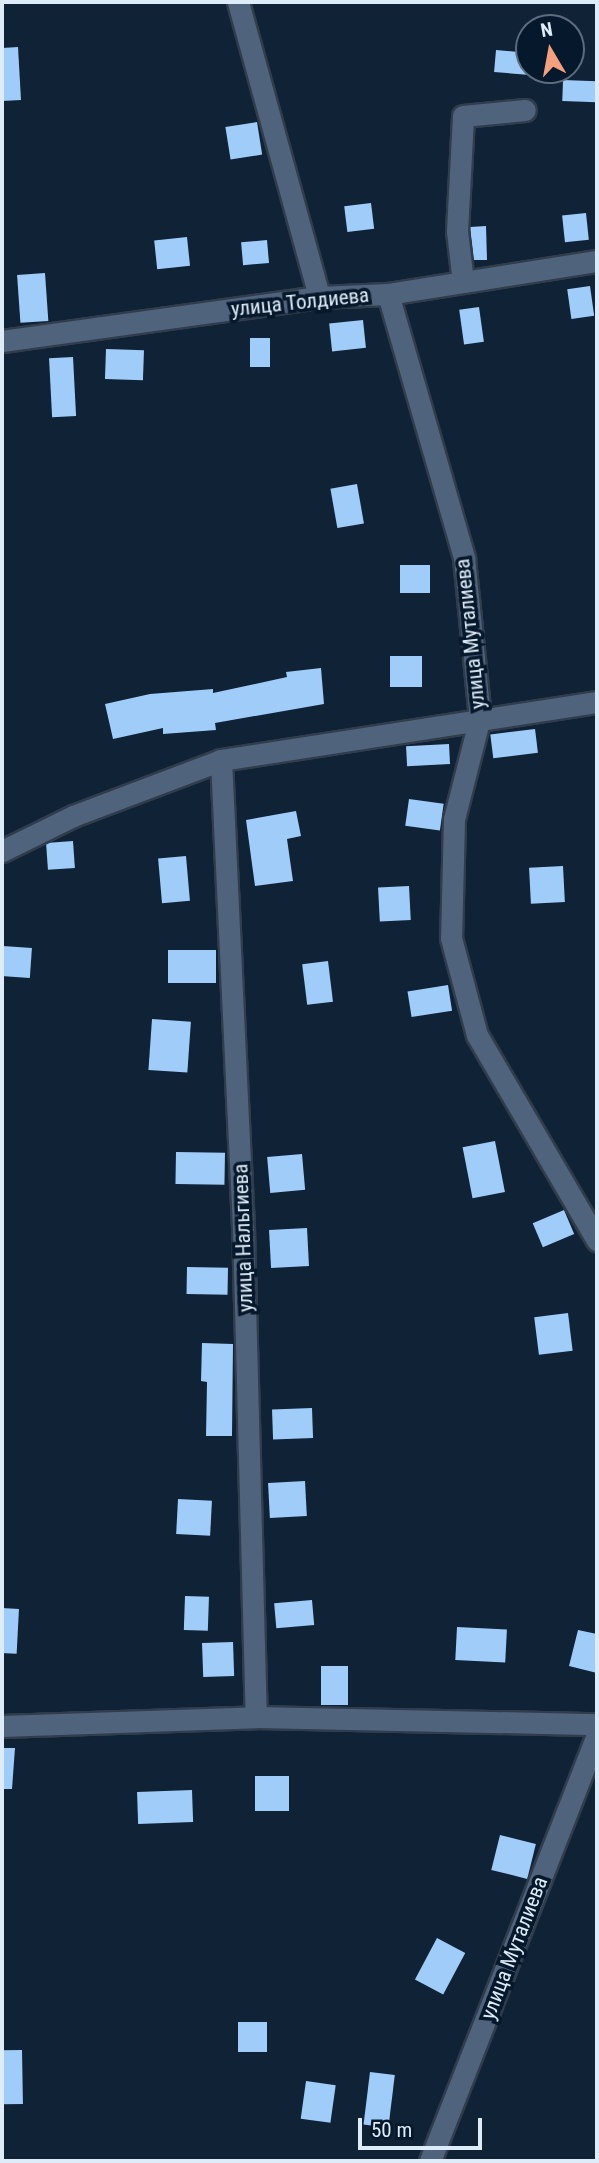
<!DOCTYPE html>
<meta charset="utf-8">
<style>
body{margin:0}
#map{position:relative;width:599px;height:2163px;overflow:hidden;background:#0f2236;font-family:"Roboto Condensed",sans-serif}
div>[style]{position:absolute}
.building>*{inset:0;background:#a0ccfa;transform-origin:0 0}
.roads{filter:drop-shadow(2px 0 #313c4c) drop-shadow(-2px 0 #313c4c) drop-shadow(0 2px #313c4c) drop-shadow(0 -2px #313c4c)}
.minor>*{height:21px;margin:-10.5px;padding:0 10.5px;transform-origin:10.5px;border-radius:10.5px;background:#4f647c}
span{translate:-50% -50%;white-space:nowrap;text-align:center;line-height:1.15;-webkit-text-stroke:7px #06182b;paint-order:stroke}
.street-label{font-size:21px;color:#deebf8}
.frame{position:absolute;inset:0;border:4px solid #deebf8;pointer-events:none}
.north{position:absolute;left:515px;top:14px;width:70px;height:70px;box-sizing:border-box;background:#06182b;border:2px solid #5c6c7d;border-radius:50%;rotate:350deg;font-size:19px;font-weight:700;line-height:28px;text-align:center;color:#deebf8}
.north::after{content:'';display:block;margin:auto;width:24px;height:32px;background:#f3a081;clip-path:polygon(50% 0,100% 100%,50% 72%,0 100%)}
.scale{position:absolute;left:358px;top:2118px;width:124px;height:32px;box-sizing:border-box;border:4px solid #deebf8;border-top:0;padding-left:9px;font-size:21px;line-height:24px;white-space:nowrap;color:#deebf8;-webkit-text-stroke:5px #06182b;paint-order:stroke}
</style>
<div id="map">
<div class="building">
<i style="clip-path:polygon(18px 47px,21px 100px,2px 101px,2px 48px)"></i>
<i style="left:496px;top:50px;width:33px;height:22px;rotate:5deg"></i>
<i style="left:563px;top:80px;width:34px;height:21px;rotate:2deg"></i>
<i style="left:257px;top:122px;width:33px;height:32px;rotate:81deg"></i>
<i style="left:371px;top:203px;width:26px;height:27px;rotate:83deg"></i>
<i style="left:586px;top:213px;width:27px;height:24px;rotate:84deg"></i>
<i style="clip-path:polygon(486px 226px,487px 260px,474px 260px,470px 227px)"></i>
<i style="left:187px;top:237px;width:29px;height:33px;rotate:84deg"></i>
<i style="left:267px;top:240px;width:23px;height:26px;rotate:85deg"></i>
<i style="left:45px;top:273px;width:48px;height:28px;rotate:86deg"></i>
<i style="left:590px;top:286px;width:30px;height:23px;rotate:82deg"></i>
<i style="left:479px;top:307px;width:35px;height:20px;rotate:82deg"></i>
<i style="left:363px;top:320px;width:28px;height:34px;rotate:84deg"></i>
<i style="left:250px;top:338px;width:20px;height:29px"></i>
<i style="left:106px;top:349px;width:38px;height:30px;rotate:2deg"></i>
<i style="left:73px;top:357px;width:59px;height:24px;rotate:87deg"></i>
<i style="left:357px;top:484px;width:40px;height:27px;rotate:80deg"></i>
<i style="left:400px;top:565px;width:30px;height:28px"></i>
<i style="left:390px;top:656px;width:32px;height:31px"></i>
<i style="clip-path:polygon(321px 668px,324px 704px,215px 723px,216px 730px,163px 734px,163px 728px,113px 739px,105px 704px,150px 694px,213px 689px,213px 693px,287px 677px,286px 672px)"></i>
<i style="left:535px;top:729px;width:24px;height:45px;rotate:83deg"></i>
<i style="left:449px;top:744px;width:20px;height:43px;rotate:87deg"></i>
<i style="left:409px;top:799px;width:35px;height:27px;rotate:8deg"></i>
<i style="clip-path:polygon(296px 811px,301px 836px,287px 839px,293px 881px,255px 886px,246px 820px)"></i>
<i style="left:73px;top:841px;width:27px;height:27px;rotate:86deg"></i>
<i style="left:186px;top:856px;width:45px;height:28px;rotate:85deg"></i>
<i style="left:563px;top:866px;width:36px;height:34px;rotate:87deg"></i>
<i style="left:409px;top:886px;width:34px;height:31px;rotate:87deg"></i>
<i style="left:3px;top:946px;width:29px;height:30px;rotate:4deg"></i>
<i style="left:168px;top:950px;width:48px;height:33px"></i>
<i style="left:328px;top:961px;width:41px;height:26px;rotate:83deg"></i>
<i style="left:448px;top:985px;width:26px;height:41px;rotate:81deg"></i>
<i style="left:152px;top:1019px;width:39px;height:51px;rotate:4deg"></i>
<i style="left:495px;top:1141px;width:52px;height:33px;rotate:79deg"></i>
<i style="left:176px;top:1152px;width:49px;height:32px;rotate:1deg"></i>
<i style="left:302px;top:1154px;width:36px;height:35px;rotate:85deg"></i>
<i style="left:564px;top:1210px;width:26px;height:34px;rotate:67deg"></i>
<i style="left:307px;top:1228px;width:38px;height:38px;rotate:87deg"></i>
<i style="left:187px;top:1267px;width:41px;height:27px;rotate:1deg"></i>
<i style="left:568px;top:1313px;width:38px;height:34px;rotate:83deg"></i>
<i style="clip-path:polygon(202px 1343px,233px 1344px,232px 1436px,206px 1436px,207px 1382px,201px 1381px)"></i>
<i style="left:312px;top:1408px;width:30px;height:40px;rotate:88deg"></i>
<i style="left:305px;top:1481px;width:35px;height:37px;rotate:87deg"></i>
<i style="left:178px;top:1499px;width:34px;height:35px;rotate:3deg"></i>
<i style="left:185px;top:1596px;width:24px;height:34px;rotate:2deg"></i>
<i style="left:312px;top:1600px;width:25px;height:38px;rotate:85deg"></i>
<i style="left:2px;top:1608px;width:17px;height:45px;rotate:3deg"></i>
<i style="left:457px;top:1627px;width:50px;height:33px;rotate:3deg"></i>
<i style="clip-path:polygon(578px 1630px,597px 1634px,597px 1673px,569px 1666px)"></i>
<i style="left:233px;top:1642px;width:34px;height:31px;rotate:88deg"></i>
<i style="left:321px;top:1666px;width:27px;height:39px"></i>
<i style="clip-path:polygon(2px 1748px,15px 1748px,12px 1789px,2px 1789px)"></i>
<i style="left:289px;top:1776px;width:35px;height:34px;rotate:90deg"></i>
<i style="left:192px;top:1790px;width:32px;height:55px;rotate:88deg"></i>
<i style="left:500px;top:1835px;width:37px;height:36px;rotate:14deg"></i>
<i style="left:437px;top:1938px;width:32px;height:47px;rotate:28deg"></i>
<i style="left:238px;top:2022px;width:29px;height:30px"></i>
<i style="left:22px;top:2050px;width:54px;height:20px;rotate:89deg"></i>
<i style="left:370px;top:2072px;width:25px;height:53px;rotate:7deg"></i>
<i style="left:306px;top:2081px;width:30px;height:38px;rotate:8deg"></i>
</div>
<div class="roads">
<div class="minor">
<i style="left:238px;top:2px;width:306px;rotate:74.6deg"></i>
<i style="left:463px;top:282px;width:51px;rotate:-96.7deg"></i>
<i style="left:457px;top:231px;width:115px;rotate:-87deg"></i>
<i style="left:463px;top:116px;width:62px;rotate:-5.5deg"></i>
<i style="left:388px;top:294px;width:275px;rotate:73.9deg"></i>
<i style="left:464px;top:558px;width:160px;rotate:84.3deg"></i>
<i style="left:480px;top:717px;width:105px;rotate:104.3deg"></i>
<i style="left:454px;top:819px;width:119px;rotate:91.4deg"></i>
<i style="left:451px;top:938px;width:100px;rotate:75deg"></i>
<i style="left:477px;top:1035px;width:238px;rotate:59.7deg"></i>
<i style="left:2px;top:341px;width:320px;rotate:-7.9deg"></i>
<i style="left:319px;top:297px;width:69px;rotate:-2.5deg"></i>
<i style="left:388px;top:294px;width:212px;rotate:-9deg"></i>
<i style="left:221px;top:760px;width:469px;rotate:87.3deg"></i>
<i style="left:243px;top:1228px;width:489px;rotate:88.5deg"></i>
<i style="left:2px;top:851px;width:79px;rotate:-26.2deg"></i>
<i style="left:73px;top:816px;width:158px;rotate:-20.7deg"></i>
<i style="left:221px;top:760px;width:380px;rotate:-8.8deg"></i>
<i style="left:2px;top:1726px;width:254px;rotate:-2deg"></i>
<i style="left:256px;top:1717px;width:341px;rotate:1.2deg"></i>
<i style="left:430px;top:2161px;width:458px;rotate:-68.6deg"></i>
</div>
</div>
<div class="street-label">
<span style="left:300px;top:302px;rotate:-6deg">улица Толдиева</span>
<span style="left:470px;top:634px;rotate:-96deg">улица Муталиева</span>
<span style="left:243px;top:1238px;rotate:-92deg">улица Нальгиева</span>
<span style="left:514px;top:1948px;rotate:-69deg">улица Муталиева</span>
</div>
<div class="frame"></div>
<div class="north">N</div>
<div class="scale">50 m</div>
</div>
